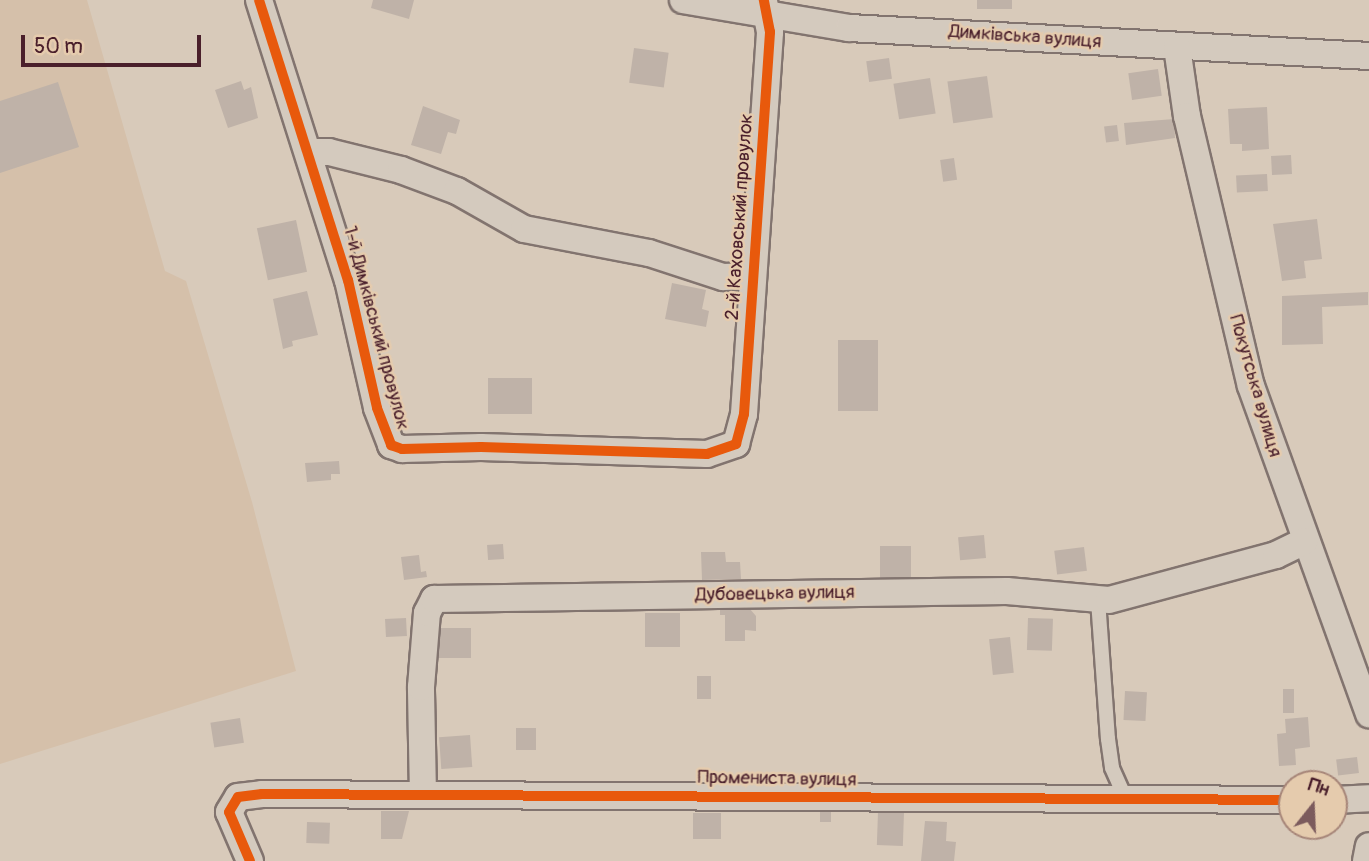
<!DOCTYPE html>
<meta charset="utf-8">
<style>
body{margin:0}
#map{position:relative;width:1369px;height:861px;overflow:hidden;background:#d8caba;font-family:Pangolin,sans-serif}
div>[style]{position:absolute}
.built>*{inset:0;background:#d5c0aa}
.building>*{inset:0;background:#bfb2a8;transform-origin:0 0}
.roads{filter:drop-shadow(2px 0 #82746f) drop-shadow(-2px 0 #82746f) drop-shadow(0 2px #82746f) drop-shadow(0 -2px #82746f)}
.service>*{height:14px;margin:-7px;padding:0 7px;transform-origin:7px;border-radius:7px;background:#d4cabe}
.minor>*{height:26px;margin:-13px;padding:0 13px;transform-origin:13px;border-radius:13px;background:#d4cabe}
.cycleway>*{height:10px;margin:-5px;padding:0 5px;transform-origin:5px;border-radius:5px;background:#e8590c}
span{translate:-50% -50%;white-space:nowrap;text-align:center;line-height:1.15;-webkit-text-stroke:5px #e5cbad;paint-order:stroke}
.street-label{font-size:19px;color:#4a1f2b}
.north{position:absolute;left:1278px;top:770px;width:70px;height:70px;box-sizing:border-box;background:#e5cbad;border:2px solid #a78679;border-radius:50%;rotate:18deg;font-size:19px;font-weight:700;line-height:28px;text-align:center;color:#4a1f2b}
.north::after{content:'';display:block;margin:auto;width:24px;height:32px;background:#7c5b5d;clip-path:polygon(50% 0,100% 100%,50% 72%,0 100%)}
.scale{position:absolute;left:21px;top:35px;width:180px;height:32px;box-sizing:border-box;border:4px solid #4a1f2b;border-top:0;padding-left:9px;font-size:21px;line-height:24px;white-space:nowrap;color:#4a1f2b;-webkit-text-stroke:5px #e5cbad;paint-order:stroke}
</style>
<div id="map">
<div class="built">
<i style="clip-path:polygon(0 0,87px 0,165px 271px,186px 281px,252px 502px,296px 671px,0 764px)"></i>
</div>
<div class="building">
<i style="clip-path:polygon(373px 0,414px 0,409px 19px,371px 8px)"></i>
<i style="left:977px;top:0;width:35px;height:9px"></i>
<i style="left:634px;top:48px;width:35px;height:35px;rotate:8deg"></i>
<i style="left:889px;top:58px;width:21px;height:23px;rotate:82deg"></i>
<i style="left:1158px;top:69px;width:27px;height:30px;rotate:82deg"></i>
<i style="left:987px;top:76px;width:42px;height:40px;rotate:82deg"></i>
<i style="left:930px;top:78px;width:36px;height:37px;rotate:81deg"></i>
<i style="clip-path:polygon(241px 81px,244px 90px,251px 87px,258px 118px,228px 128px,215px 90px)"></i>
<i style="clip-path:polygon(58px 82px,79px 147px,0 173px,0 101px)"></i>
<i style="clip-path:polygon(423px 106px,460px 120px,456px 134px,448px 132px,441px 154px,411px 145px)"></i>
<i style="clip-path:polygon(1267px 107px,1269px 149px,1242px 151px,1242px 144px,1230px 144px,1228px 109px)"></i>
<i style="clip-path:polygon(1174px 119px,1175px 138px,1126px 145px,1124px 123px)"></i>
<i style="left:1117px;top:125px;width:16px;height:13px;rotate:83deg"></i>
<i style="left:1291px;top:155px;width:19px;height:20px;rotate:87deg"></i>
<i style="left:954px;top:158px;width:22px;height:14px;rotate:82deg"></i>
<i style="left:1267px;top:174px;width:17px;height:31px;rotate:87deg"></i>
<i style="clip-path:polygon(1317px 219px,1322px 259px,1304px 261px,1306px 278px,1282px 281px,1273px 224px)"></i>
<i style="left:296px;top:220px;width:53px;height:40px;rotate:78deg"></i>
<i style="clip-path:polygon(672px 283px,706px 290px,702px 309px,709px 311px,706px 327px,665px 319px)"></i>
<i style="clip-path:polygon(307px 291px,318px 335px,292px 341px,293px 346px,283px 349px,273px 299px)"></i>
<i style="clip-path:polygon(1368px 292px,1368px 305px,1322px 307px,1323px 344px,1282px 345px,1282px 296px)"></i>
<i style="left:838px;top:340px;width:40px;height:71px"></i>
<i style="left:488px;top:378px;width:44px;height:36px"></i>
<i style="clip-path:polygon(339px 461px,340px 474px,331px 474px,331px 480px,307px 482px,305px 463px)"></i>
<i style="left:984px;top:535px;width:23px;height:26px;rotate:85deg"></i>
<i style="left:503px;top:544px;width:15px;height:16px;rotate:86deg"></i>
<i style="left:880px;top:546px;width:31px;height:36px"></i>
<i style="left:1084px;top:547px;width:24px;height:30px;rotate:83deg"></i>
<i style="clip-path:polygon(701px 552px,725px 552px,726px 562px,740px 562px,741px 579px,702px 580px)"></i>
<i style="clip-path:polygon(419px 555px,421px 572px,426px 571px,427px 577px,404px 580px,401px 557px)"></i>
<i style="clip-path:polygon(720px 608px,749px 608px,756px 616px,756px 631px,745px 630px,745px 641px,725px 641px,725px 615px,720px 615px)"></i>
<i style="left:645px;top:613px;width:35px;height:34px"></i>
<i style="left:406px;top:618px;width:18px;height:21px;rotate:87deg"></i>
<i style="left:1028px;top:618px;width:25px;height:32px;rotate:2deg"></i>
<i style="left:439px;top:628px;width:32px;height:30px"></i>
<i style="left:1010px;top:637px;width:36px;height:21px;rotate:84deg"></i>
<i style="left:697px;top:676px;width:14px;height:23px"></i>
<i style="left:1283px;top:689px;width:11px;height:24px"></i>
<i style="left:1125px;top:691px;width:22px;height:29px;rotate:3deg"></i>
<i style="clip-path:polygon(1308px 717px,1310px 747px,1295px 749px,1296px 765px,1279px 766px,1277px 734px,1286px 733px,1285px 719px)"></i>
<i style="left:240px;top:718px;width:25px;height:30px;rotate:81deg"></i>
<i style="left:516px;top:728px;width:20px;height:22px"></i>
<i style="left:470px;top:735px;width:32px;height:31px;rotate:86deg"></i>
<i style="left:1357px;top:757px;width:16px;height:21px;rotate:83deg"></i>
<i style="left:820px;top:809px;width:11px;height:13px"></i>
<i style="clip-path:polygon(381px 811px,409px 811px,402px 839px,381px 839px)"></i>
<i style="left:878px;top:812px;width:26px;height:33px;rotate:2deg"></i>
<i style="left:693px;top:813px;width:28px;height:26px"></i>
<i style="clip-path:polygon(925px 821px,947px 822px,946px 841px,956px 842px,954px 861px,921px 861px)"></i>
<i style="left:307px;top:822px;width:23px;height:21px;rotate:2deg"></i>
</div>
<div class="roads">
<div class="service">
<i style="left:1098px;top:600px;width:139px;rotate:85.9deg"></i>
<i style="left:1108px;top:739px;width:29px;rotate:82deg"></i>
<i style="left:1112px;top:768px;width:32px;rotate:66deg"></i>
</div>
<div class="minor">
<i style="left:259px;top:0;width:294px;rotate:72.4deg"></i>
<i style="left:348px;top:280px;width:131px;rotate:77.2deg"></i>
<i style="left:377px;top:408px;width:40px;rotate:69deg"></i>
<i style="left:391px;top:445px;width:12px;rotate:20deg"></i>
<i style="left:402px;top:449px;width:79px;rotate:-1.5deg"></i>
<i style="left:481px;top:447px;width:226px;rotate:1.8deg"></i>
<i style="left:707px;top:454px;width:31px;rotate:-19deg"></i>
<i style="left:736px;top:444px;width:31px;rotate:-75deg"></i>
<i style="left:744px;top:414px;width:383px;rotate:-86.1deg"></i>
<i style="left:770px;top:32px;width:33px;rotate:-101deg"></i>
<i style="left:683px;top:0;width:168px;rotate:9.6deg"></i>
<i style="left:849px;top:28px;width:521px;rotate:3.08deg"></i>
<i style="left:1177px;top:47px;width:70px;rotate:81.8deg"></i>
<i style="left:1187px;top:116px;width:277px;rotate:76.7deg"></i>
<i style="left:1251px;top:386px;width:349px;rotate:70.2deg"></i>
<i style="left:308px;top:152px;width:21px"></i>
<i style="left:329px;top:152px;width:74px;rotate:14deg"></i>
<i style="left:401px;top:170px;width:60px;rotate:20.6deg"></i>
<i style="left:457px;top:191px;width:77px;rotate:29.6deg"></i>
<i style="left:524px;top:229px;width:127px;rotate:10.9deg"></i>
<i style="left:649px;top:253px;width:78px;rotate:18deg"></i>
<i style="left:723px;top:277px;width:30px;rotate:-2deg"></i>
<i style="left:423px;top:795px;width:108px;rotate:-91.1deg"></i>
<i style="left:421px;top:687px;width:74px;rotate:-85.4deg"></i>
<i style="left:427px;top:613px;width:16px;rotate:-63deg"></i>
<i style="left:434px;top:599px;width:573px;rotate:-0.8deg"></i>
<i style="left:1007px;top:591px;width:102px;rotate:5deg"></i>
<i style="left:1109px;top:600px;width:173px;rotate:-15.1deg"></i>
<i style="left:1276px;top:555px;width:32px;rotate:-26deg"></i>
<i style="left:1334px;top:800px;width:35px;rotate:-3deg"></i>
<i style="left:250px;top:861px;width:53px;rotate:-113.2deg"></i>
<i style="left:229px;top:812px;width:17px;rotate:-59deg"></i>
<i style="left:238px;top:797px;width:24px;rotate:-7deg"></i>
<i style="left:262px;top:794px;width:1030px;rotate:0.33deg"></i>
<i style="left:1366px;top:861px;width:15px;rotate:-79deg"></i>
</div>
</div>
<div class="cycleway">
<i style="left:259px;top:0;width:294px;rotate:72.4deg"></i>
<i style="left:348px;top:280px;width:131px;rotate:77.2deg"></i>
<i style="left:377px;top:408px;width:40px;rotate:69deg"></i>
<i style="left:391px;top:445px;width:12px;rotate:20deg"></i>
<i style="left:402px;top:449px;width:79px;rotate:-1.5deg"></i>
<i style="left:481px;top:447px;width:226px;rotate:1.8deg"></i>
<i style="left:707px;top:454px;width:31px;rotate:-19deg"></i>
<i style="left:736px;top:444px;width:31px;rotate:-75deg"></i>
<i style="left:744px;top:414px;width:383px;rotate:-86.1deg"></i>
<i style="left:770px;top:32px;width:33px;rotate:-101deg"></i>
<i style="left:250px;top:861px;width:53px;rotate:-113.2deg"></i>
<i style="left:229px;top:812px;width:17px;rotate:-59deg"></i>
<i style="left:238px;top:797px;width:24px;rotate:-7deg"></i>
<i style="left:262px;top:794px;width:1030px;rotate:0.33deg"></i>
</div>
<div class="street-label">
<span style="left:1025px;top:37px;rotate:4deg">Димківська вулиця</span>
<span style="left:740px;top:217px;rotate:-86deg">2-й Каховський провулок</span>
<span style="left:376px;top:328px;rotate:75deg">1-й Димківський провулок</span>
<span style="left:1255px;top:386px;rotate:74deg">Покутська вулиця</span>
<span style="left:775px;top:594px;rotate:-1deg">Дубовецька вулиця</span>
<span style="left:777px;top:779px;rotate:1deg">Промениста вулиця</span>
</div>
<div class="north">Пн</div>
<div class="scale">50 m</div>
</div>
